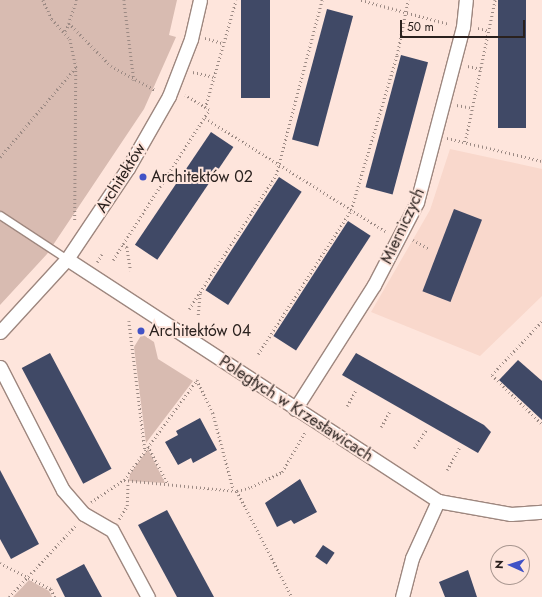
<!DOCTYPE html>
<meta charset="utf-8">
<style>
body{margin:0}
#map{position:relative;width:542px;height:597px;overflow:hidden;background:#fee5dc;font-family:Jost,sans-serif}
div>[style]{position:absolute}
.built>*{inset:0;background:#f9d8cc}
.green>*{inset:0;background:#d8bbb1}
.building>*{inset:0;background:#404966;transform-origin:0 0}
.path>*{height:2.5px;margin-top:-1.25px;transform-origin:0;background:repeating-linear-gradient(90deg,#9c8a84 0 1px,transparent 0 4px)}
.roads{filter:drop-shadow(1px 0 #9e877f) drop-shadow(-1px 0 #9e877f) drop-shadow(0 1px #9e877f) drop-shadow(0 -1px #9e877f)}
.service>*{height:7px;margin:-3.5px;padding:0 3.5px;transform-origin:3.5px;border-radius:3.5px;background:#fff}
.minor>*{height:13px;margin:-6.5px;padding:0 6.5px;transform-origin:6.5px;border-radius:6.5px;background:#fff}
.dots>*{width:11px;height:11px;translate:-50% -50%;box-sizing:border-box;border:2px solid #fee5dc;border-radius:50%}
span{translate:-50% -50%;white-space:nowrap;text-align:center;line-height:1.15;-webkit-text-stroke:4px #fee5dc;paint-order:stroke}
.poi-label{font-size:16px;color:#2a211e}
.left{translate:0 -50%;text-align:left}
.street-label{font-size:16px;color:#2a211e}
.north{position:absolute;left:490px;top:545px;width:40px;height:40px;box-sizing:border-box;background:#fee5dc;border:1px solid #a99790;border-radius:50%;rotate:273deg;font-size:11px;font-weight:700;line-height:16px;text-align:center;color:#2a211e}
.north::after{content:'';display:block;margin:auto;width:14px;height:18px;background:#4152c6;clip-path:polygon(50% 0,100% 100%,50% 72%,0 100%)}
.scale{position:absolute;left:400px;top:20px;width:125px;height:18px;box-sizing:border-box;border:2px solid #2a211e;border-top:0;padding-left:5px;font-size:12px;line-height:14px;white-space:nowrap;color:#2a211e;-webkit-text-stroke:3px #fee5dc;paint-order:stroke}
</style>
<div id="map">
<div class="built">
<i style="clip-path:polygon(450px 149px,542px 169px,542px 296px,480px 356px,371px 312px,430px 210px)"></i>
</div>
<div class="green">
<i style="clip-path:polygon(0 0,177px 0,169px 35px,176px 37px,144px 109px,47px 254px,0 305px)"></i>
<i style="clip-path:polygon(142px 334px,154px 342px,158px 359px,193px 381px,146px 443px,134px 347px)"></i>
<i style="clip-path:polygon(148px 449px,165px 483px,129px 481px,130px 474px)"></i>
<i style="clip-path:polygon(29px 580px,49px 591px,52px 597px,13px 597px)"></i>
</div>
<div class="building">
<i style="left:241px;top:0;width:29px;height:98px"></i>
<i style="left:498px;top:0;width:28px;height:128px"></i>
<i style="left:327px;top:9px;width:27px;height:135px;rotate:15deg"></i>
<i style="left:401px;top:55px;width:28px;height:137px;rotate:15deg"></i>
<i style="left:211px;top:132px;width:27px;height:136px;rotate:34deg"></i>
<i style="left:279px;top:177px;width:27px;height:135px;rotate:33deg"></i>
<i style="left:454px;top:209px;width:30px;height:88px;rotate:21deg"></i>
<i style="left:348px;top:221px;width:27px;height:137px;rotate:33deg"></i>
<i style="left:50px;top:353px;width:131px;height:32px;rotate:62deg"></i>
<i style="clip-path:polygon(356px 353px,484px 425px,491px 432px,478px 453px,342px 375px)"></i>
<i style="clip-path:polygon(518px 360px,542px 381px,542px 420px,499px 380px)"></i>
<i style="clip-path:polygon(200px 418px,217px 450px,193px 463px,191px 458px,178px 465px,165px 442px,178px 435px,176px 431px)"></i>
<i style="clip-path:polygon(0 470px,39px 544px,11px 559px,0 539px)"></i>
<i style="clip-path:polygon(300px 479px,317px 512px,294px 524px,291px 520px,277px 527px,265px 503px)"></i>
<i style="clip-path:polygon(167px 510px,214px 597px,177px 597px,138px 525px)"></i>
<i style="left:323px;top:545px;width:14px;height:14px;rotate:34deg"></i>
<i style="clip-path:polygon(84px 564px,102px 597px,65px 597px,56px 579px)"></i>
<i style="clip-path:polygon(468px 570px,477px 597px,445px 597px,439px 582px)"></i>
</div>
<div class="path">
<i style="left:43px;top:0;width:21px;rotate:65deg"></i>
<i style="left:52px;top:19px;width:27px;rotate:48deg"></i>
<i style="left:70px;top:39px;width:29px;rotate:78deg"></i>
<i style="left:76px;top:67px;width:153px;rotate:90.4deg"></i>
<i style="left:77px;top:0;width:24px;rotate:109deg"></i>
<i style="left:69px;top:23px;width:60px;rotate:45.7deg"></i>
<i style="left:111px;top:66px;width:50px;rotate:28.6deg"></i>
<i style="left:124px;top:0;width:81px;rotate:82.9deg"></i>
<i style="left:361px;top:0;width:91px;rotate:15.3deg"></i>
<i style="left:478px;top:28px;width:11px;rotate:15deg"></i>
<i style="left:65px;top:31px;width:9px;rotate:-63deg"></i>
<i style="left:205px;top:38px;width:19px;rotate:16deg"></i>
<i style="left:468px;top:66px;width:13px;rotate:13deg"></i>
<i style="left:193px;top:72px;width:22px;rotate:13deg"></i>
<i style="left:457px;top:105px;width:15px;rotate:11deg"></i>
<i style="left:205px;top:108px;width:112px;rotate:-74deg"></i>
<i style="left:205px;top:118px;width:213px;rotate:32.1deg"></i>
<i style="left:447px;top:138px;width:98px;rotate:13.6deg"></i>
<i style="left:465px;top:142px;width:145px;rotate:-78.1deg"></i>
<i style="left:0;top:157px;width:118px;rotate:-49.8deg"></i>
<i style="left:413px;top:240px;width:19px;rotate:28deg"></i>
<i style="left:123px;top:244px;width:159px;rotate:-57.3deg"></i>
<i style="left:209px;top:110px;width:28px;rotate:-148deg"></i>
<i style="left:113px;top:260px;width:19px;rotate:-58deg"></i>
<i style="left:123px;top:244px;width:5px;rotate:37deg"></i>
<i style="left:127px;top:247px;width:24px;rotate:81deg"></i>
<i style="left:97px;top:262px;width:9px;rotate:-58deg"></i>
<i style="left:189px;top:309px;width:160px;rotate:-57deg"></i>
<i style="left:276px;top:175px;width:181px;rotate:-75.3deg"></i>
<i style="left:198px;top:315px;width:22px;rotate:-85deg"></i>
<i style="left:129px;top:321px;width:129px;rotate:82.9deg"></i>
<i style="left:542px;top:322px;width:73px;rotate:133.3deg"></i>
<i style="left:492px;top:375px;width:70px;rotate:44.4deg"></i>
<i style="left:258px;top:354px;width:171px;rotate:-57.1deg"></i>
<i style="left:351px;top:210px;width:162px;rotate:-73.5deg"></i>
<i style="left:397px;top:55px;width:56px;rotate:-78.7deg"></i>
<i style="left:347px;top:406px;width:18px;rotate:-61deg"></i>
<i style="left:381px;top:427px;width:18px;rotate:-61deg"></i>
<i style="left:148px;top:446px;width:43px;rotate:62.2deg"></i>
<i style="left:414px;top:448px;width:22px;rotate:-56deg"></i>
<i style="left:447px;top:470px;width:25px;rotate:-61deg"></i>
<i style="left:124px;top:480px;width:114px;rotate:5.6deg"></i>
<i style="left:237px;top:491px;width:15px;rotate:-16deg"></i>
<i style="left:251px;top:487px;width:34px;rotate:-26deg"></i>
<i style="left:282px;top:472px;width:46px;rotate:-60.1deg"></i>
<i style="left:237px;top:491px;width:119px;rotate:62.6deg"></i>
<i style="left:91px;top:502px;width:40px;rotate:-34deg"></i>
<i style="left:124px;top:480px;width:124px;rotate:-53.9deg"></i>
<i style="left:197px;top:380px;width:37px;rotate:64deg"></i>
<i style="left:213px;top:413px;width:78px;rotate:75.1deg"></i>
<i style="left:119px;top:519px;width:15px;rotate:-58deg"></i>
<i style="left:127px;top:506px;width:23px;rotate:-88deg"></i>
<i style="left:0;top:563px;width:57px;rotate:27deg"></i>
<i style="left:51px;top:589px;width:9px;rotate:63deg"></i>
<i style="left:9px;top:597px;width:97px;rotate:-47.1deg"></i>
</div>
<div class="roads">
<div class="service">
<i style="left:0;top:215px;width:80px;rotate:33.3deg"></i>
</div>
<div class="minor">
<i style="left:67px;top:259px;width:443px;rotate:33.1deg"></i>
<i style="left:438px;top:501px;width:74px;rotate:10.1deg"></i>
<i style="left:511px;top:514px;width:31px;rotate:-4deg"></i>
<i style="left:0;top:332px;width:99px;rotate:-47.5deg"></i>
<i style="left:67px;top:259px;width:110px;rotate:-56.2deg"></i>
<i style="left:128px;top:168px;width:83px;rotate:-60.3deg"></i>
<i style="left:169px;top:96px;width:61px;rotate:-68.9deg"></i>
<i style="left:191px;top:39px;width:40px;rotate:-77deg"></i>
<i style="left:0;top:367px;width:138px;rotate:62.9deg"></i>
<i style="left:63px;top:490px;width:32px;rotate:49deg"></i>
<i style="left:84px;top:514px;width:32px;rotate:30deg"></i>
<i style="left:112px;top:530px;width:76px;rotate:61.8deg"></i>
<i style="left:295px;top:409px;width:147px;rotate:-57.5deg"></i>
<i style="left:374px;top:285px;width:93px;rotate:-62.6deg"></i>
<i style="left:417px;top:202px;width:181px;rotate:-75.3deg"></i>
<i style="left:463px;top:27px;width:27px;rotate:-84deg"></i>
<i style="left:402px;top:597px;width:40px;rotate:-75.6deg"></i>
<i style="left:412px;top:558px;width:63px;rotate:-65.5deg"></i>
</div>
</div>
<div class="dots">
<i style="left:143px;top:177px;background:#4152c6"></i>
<i style="left:141px;top:331px;background:#4152c6"></i>
</div>
<div class="poi-label">
<span class="left" style="left:151px;top:177px">Architektów 02</span>
<span class="left" style="left:149px;top:331px">Architektów 04</span>
</div>
<div class="street-label">
<span style="left:121px;top:178px;rotate:-58deg">Architektów</span>
<span style="left:403px;top:226px;rotate:-65deg">Mierniczych</span>
<span style="left:296px;top:409px;rotate:33deg">Poległych w Krzesławicach</span>
</div>
<div class="north">N</div>
<div class="scale">50 m</div>
</div>
